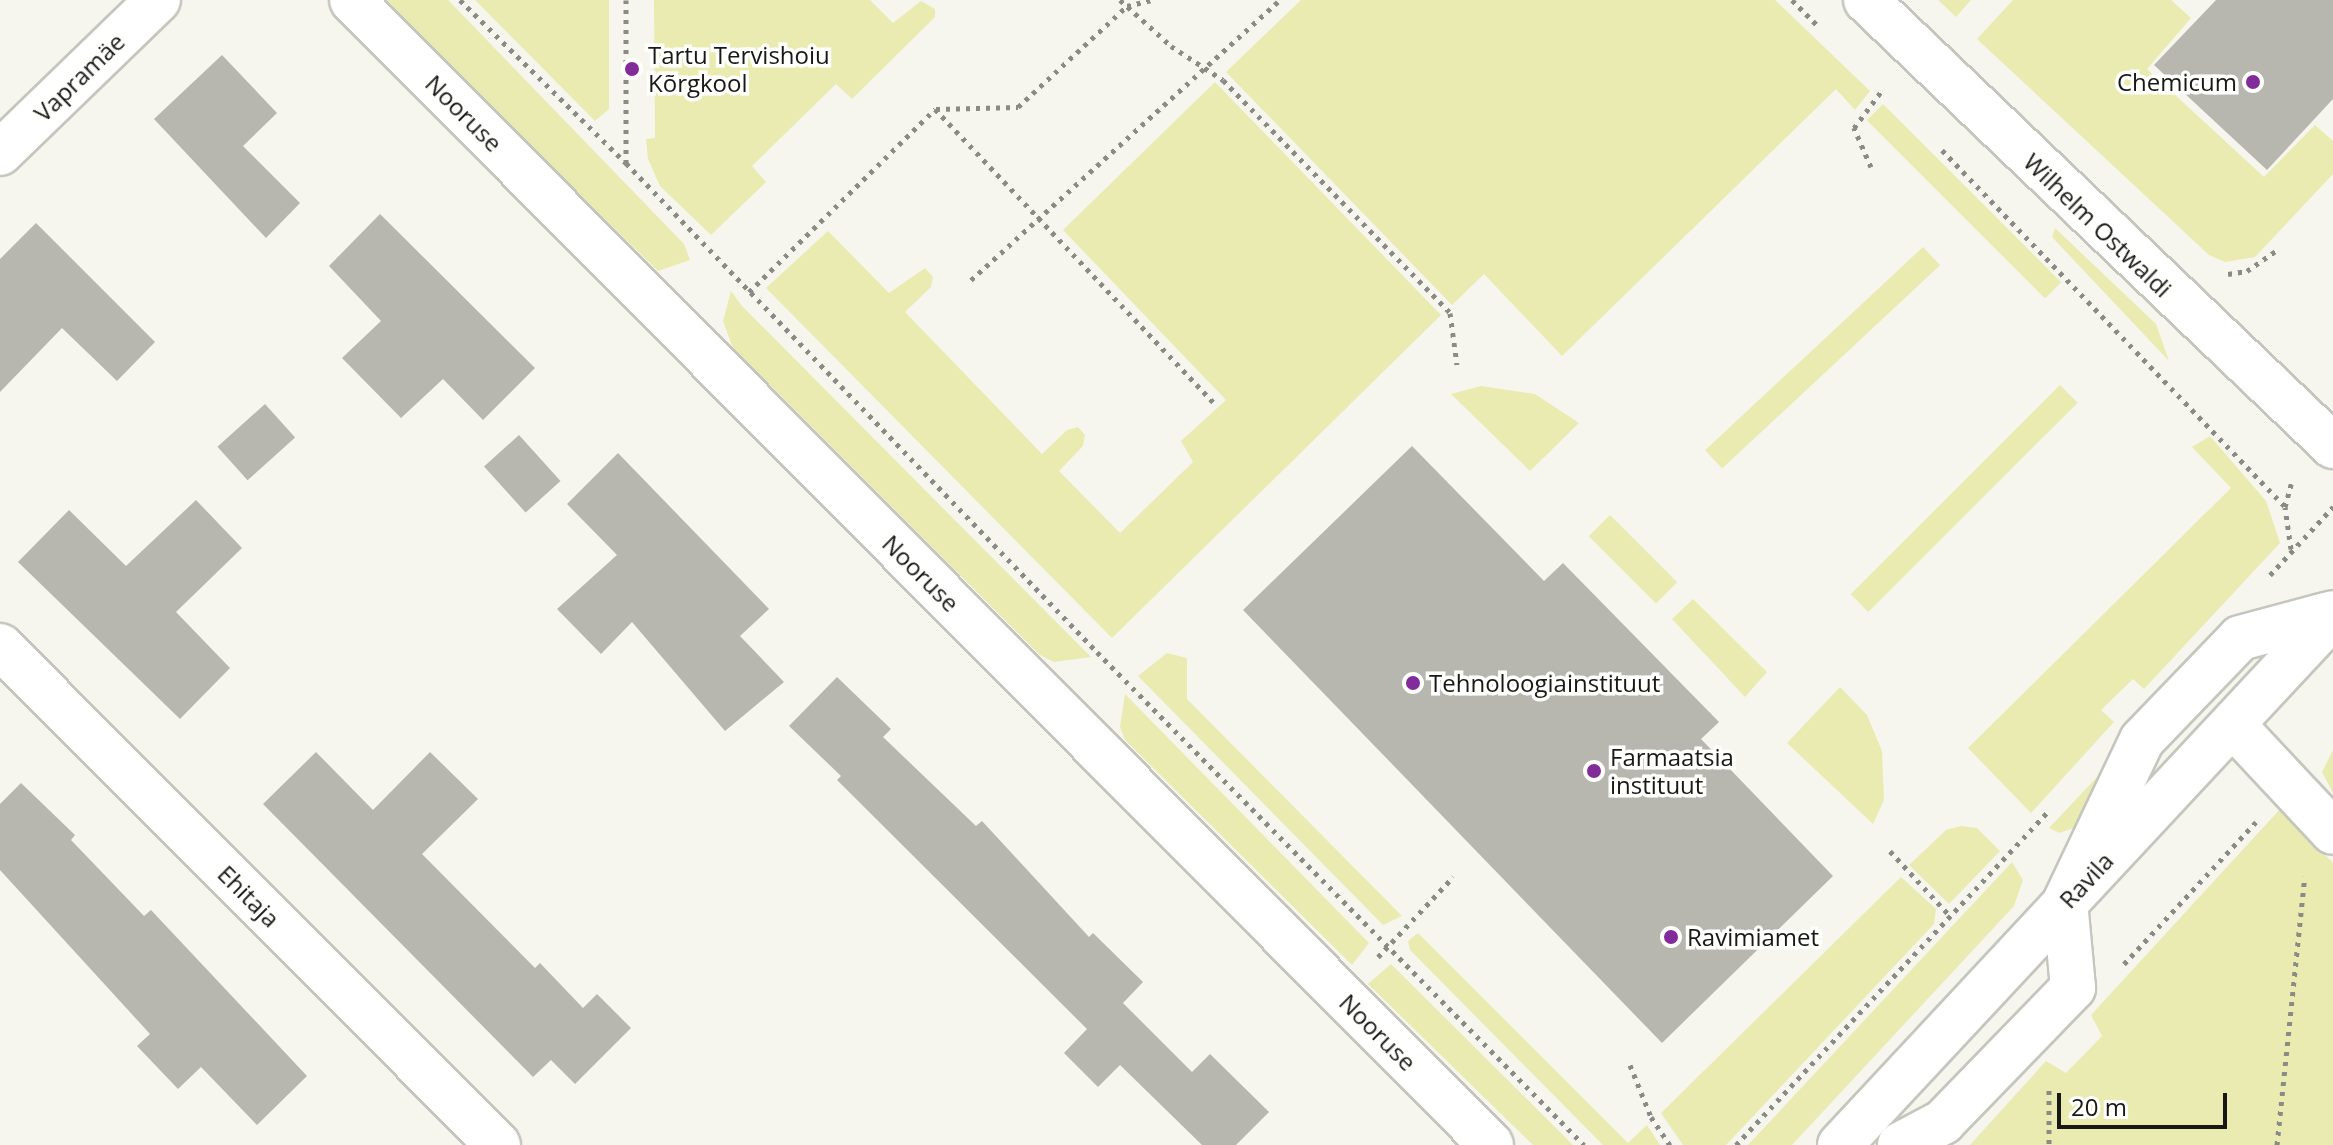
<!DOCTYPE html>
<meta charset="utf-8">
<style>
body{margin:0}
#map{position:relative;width:2333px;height:1145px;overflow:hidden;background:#f6f6ef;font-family:"Open Sans",sans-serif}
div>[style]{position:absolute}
.green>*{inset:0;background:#eaebb1;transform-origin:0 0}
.building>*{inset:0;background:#b7b7b0;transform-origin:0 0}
.path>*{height:5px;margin-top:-2.5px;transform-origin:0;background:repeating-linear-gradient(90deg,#8b8b85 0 4px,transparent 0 10px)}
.roads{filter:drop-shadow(2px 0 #c5c6be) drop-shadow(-2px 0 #c5c6be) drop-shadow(0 2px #c5c6be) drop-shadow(0 -2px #c5c6be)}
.minor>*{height:44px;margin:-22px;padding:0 22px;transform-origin:22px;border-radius:22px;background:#fff}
.dots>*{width:22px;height:22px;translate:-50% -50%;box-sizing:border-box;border:4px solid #fffffe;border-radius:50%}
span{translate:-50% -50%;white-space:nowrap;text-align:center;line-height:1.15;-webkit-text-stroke:7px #fffffe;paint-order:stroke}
.poi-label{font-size:24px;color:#181815}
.left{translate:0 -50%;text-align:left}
.right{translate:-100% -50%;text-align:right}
.street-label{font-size:24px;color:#181815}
.scale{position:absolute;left:2057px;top:1093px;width:170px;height:36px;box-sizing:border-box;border:4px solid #181815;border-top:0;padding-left:10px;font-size:24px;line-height:28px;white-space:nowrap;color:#181815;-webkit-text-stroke:6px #fffffe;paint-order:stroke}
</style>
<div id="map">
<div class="green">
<i style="clip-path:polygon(387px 0,448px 0,684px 244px,690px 260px,658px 271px,450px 69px)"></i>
<i style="clip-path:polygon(475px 0,609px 0,609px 109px,595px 121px)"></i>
<i style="clip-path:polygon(654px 0,870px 0,893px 23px,921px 1px,935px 9px,935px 17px,852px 99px,836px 84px,752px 166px,766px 182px,711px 235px,660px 186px,648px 159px,646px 139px,655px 138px)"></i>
<i style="clip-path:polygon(1301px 0,1775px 0,1870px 91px,1855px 110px,1836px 89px,1562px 356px,1484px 274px,1452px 305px,1226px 72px)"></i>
<i style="clip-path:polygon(1938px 0,1971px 0,1956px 17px)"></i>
<i style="clip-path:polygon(2013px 0,2171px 0,2191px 18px,2147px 69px,2264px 177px,2315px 125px,2333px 141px,2333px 174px,2255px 257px,2225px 262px,2209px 255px,1977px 39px)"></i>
<i style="clip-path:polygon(1215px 82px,1441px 315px,1112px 638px,766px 288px,828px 231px,889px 293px,925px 268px,933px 277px,931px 287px,905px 312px,1042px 454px,1067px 430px,1078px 427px,1085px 435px,1083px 446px,1059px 471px,1120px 533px,1193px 462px,1181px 441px,1226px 400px,1063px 230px)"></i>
<i style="left:1883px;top:104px;width:252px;height:23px;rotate:45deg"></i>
<i style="clip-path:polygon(2055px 228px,2156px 324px,2169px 361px,2052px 237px)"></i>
<i style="left:1923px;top:247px;width:25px;height:298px;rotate:47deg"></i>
<i style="clip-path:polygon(731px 291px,742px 306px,1091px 657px,1054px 662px,1040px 655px,733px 348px,723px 321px)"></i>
<i style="left:2060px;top:385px;width:25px;height:296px;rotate:45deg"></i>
<i style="clip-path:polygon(1481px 386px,1535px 394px,1579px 423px,1530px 471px,1451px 394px)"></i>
<i style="clip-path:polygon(2210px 436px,2266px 501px,2280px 543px,2144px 689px,2133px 679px,2101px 710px,2114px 722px,2031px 813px,1968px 748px,2231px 488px,2192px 447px)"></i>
<i style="left:1610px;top:515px;width:95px;height:30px;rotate:45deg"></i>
<i style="clip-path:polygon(1693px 599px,1767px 672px,1745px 697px,1672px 619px)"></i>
<i style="clip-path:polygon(1167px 653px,1187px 658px,1187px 699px,1402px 916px,1383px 925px,1138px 676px)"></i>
<i style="clip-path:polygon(1840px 687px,1867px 715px,1882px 751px,1884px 800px,1873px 824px,1787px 743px)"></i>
<i style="clip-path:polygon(1125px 694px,1369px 943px,1352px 965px,1125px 740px,1120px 727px)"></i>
<i style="clip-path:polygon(2130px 742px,2074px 828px,2059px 833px,2049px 828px)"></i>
<i style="clip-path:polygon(2333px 750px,2333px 793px,2322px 772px)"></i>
<i style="clip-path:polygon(2281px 808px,2333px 863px,2333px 1145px,1970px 1145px,2046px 1061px,2066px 1073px,2102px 1036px,2091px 1015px)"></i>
<i style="clip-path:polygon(1961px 826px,1977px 828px,2000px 851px,1949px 904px,1909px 865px,1946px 830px)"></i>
<i style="clip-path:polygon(2012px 862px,2023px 880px,2014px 906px,1792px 1145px,1748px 1145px)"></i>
<i style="clip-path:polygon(1901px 877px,1936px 909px,1934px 924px,1726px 1145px,1683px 1145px,1661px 1113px)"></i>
<i style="clip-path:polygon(1418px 933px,1628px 1143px,1647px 1125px,1660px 1145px,1603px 1145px,1410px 950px,1408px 941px)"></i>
<i style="clip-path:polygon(1391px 964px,1573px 1145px,1533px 1145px,1368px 984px)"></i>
</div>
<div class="building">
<i style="clip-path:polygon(2216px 0,2333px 0,2333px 99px,2267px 170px,2154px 65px)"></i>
<i style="clip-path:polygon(222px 55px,277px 113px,243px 146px,300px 203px,266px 238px,154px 119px)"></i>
<i style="clip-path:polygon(380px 214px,535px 368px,483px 420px,443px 379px,401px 418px,342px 358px,381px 321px,329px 266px)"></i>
<i style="clip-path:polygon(36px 223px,155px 342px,117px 381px,62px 328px,0 392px,0 259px)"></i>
<i style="left:265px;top:404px;width:45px;height:64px;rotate:48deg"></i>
<i style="left:519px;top:435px;width:62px;height:47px;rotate:48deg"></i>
<i style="clip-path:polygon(1412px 446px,1544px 581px,1563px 563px,1719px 722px,1701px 739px,1833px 876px,1662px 1043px,1243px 610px)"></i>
<i style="clip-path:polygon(618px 453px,769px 609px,740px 636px,784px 682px,725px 731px,632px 622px,601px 654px,557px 609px,617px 555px,567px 504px)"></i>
<i style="clip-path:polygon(196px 500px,242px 548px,176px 612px,230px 668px,180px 719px,18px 562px,69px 510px,126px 566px)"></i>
<i style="clip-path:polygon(837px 677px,891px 729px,883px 737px,976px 826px,982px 821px,1089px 937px,1093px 933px,1143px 982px,1123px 1003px,1192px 1072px,1210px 1054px,1269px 1112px,1236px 1145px,1202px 1145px,1120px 1065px,1098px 1087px,1064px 1053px,1087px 1029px,837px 780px,841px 776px,789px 726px)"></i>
<i style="clip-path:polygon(316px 752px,373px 810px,430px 752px,478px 799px,422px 854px,535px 968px,540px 963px,583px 1008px,597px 994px,631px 1028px,575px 1084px,551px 1060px,533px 1077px,263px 804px)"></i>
<i style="clip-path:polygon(21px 783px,75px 835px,71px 840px,144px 916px,151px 910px,307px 1076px,257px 1125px,201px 1067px,178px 1089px,137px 1046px,150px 1034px,0 870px,0 804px)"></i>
</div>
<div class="path">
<i style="left:460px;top:0;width:233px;rotate:44.5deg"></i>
<i style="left:626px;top:163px;width:679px;rotate:46.07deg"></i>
<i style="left:1097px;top:652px;width:693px;rotate:45.35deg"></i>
<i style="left:626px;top:0;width:163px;rotate:90deg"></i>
<i style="left:1120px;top:0;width:69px;rotate:42deg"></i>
<i style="left:1171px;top:46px;width:62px;rotate:33.2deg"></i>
<i style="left:1223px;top:80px;width:325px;rotate:45.7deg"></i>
<i style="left:1450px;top:313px;width:52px;rotate:82.3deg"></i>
<i style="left:1792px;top:0;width:38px;rotate:45deg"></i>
<i style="left:936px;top:109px;width:82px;rotate:-1.4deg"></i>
<i style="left:1018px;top:107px;width:149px;rotate:-42.8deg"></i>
<i style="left:1127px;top:6px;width:25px;rotate:-14deg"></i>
<i style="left:1942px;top:150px;width:495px;rotate:46.1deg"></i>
<i style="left:1871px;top:167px;width:43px;rotate:-113.6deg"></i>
<i style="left:1854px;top:128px;width:49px;rotate:-53.4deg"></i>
<i style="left:2228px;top:274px;width:19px;rotate:-9deg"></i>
<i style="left:2247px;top:271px;width:35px;rotate:-35deg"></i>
<i style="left:971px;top:280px;width:417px;rotate:-42.2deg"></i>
<i style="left:749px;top:292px;width:261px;rotate:-44.5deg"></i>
<i style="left:935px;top:109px;width:404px;rotate:46.5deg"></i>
<i style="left:2291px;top:549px;width:42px;rotate:-98.1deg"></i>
<i style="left:2285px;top:507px;width:28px;rotate:-75deg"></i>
<i style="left:2270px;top:575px;width:93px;rotate:-47.2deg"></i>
<i style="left:1890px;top:851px;width:88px;rotate:47.3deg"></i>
<i style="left:1378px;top:957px;width:110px;rotate:-46.8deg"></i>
<i style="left:2124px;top:964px;width:194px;rotate:-47.1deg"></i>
<i style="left:1630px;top:1065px;width:56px;rotate:68deg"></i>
<i style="left:1651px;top:1117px;width:34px;rotate:56deg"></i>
<i style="left:2049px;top:1090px;width:55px;rotate:90deg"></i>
<i style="left:1736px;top:1145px;width:455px;rotate:-46.9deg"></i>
<i style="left:2277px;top:1145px;width:270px;rotate:-84.1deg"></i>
</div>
<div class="roads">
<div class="minor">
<i style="left:352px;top:0;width:1615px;rotate:45.15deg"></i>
<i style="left:1866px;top:0;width:646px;rotate:43.68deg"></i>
<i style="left:0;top:153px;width:220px;rotate:-44.1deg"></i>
<i style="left:0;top:646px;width:705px;rotate:45.06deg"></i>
<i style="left:2233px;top:725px;width:146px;rotate:46.9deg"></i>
<i style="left:1840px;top:1145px;width:723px;rotate:-47.02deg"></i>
<i style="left:1900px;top:1145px;width:49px;rotate:-28.1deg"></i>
<i style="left:1943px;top:1122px;width:187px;rotate:-45.9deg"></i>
<i style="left:2073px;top:988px;width:86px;rotate:-95.3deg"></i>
<i style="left:2065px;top:902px;width:179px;rotate:-64.6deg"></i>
<i style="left:2142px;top:740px;width:141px;rotate:-46.1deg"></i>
<i style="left:2240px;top:638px;width:96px;rotate:-15deg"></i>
</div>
</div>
<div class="dots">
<i style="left:632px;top:69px;background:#822c9a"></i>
<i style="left:2253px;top:82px;background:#822c9a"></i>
<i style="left:1413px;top:683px;background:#822c9a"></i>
<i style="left:1594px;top:771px;background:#822c9a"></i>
<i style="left:1671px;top:937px;background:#822c9a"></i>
</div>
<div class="poi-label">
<span class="left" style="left:648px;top:69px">Tartu Tervishoiu<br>Kõrgkool</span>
<span class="right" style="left:2237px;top:82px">Chemicum</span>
<span class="left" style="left:1429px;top:683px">Tehnoloogiainstituut</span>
<span class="left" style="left:1610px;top:771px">Farmaatsia<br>instituut</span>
<span class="left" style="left:1687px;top:937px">Ravimiamet</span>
</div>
<div class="street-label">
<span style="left:79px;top:77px;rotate:-44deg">Vapramäe</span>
<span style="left:464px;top:113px;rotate:45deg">Nooruse</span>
<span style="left:2098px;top:225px;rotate:44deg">Wilhelm Ostwaldi</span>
<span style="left:921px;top:573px;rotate:45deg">Nooruse</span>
<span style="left:2086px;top:880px;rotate:-47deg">Ravila</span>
<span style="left:249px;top:896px;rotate:45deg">Ehitaja</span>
<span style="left:1378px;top:1032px;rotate:45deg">Nooruse</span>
</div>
<div class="scale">20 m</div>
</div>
